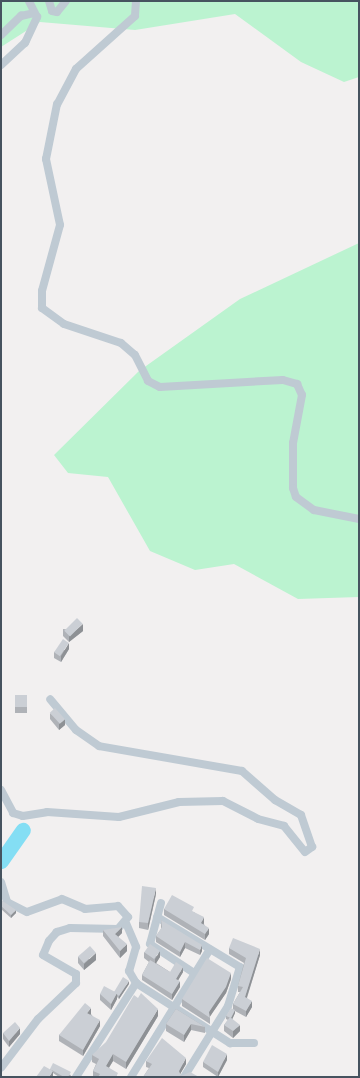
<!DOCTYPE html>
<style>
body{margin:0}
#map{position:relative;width:360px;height:1078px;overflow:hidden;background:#f2f0f0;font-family:Cabin,sans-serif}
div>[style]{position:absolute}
.green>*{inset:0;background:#bbf3d0}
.river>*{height:15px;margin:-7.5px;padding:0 7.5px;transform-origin:7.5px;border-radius:7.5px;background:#84def4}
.street>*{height:8px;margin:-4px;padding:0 4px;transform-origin:4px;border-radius:4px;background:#bfcad3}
.wall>*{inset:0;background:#afb2b7;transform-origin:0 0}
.shaded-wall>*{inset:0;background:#8e9195}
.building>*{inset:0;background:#cbcfd5;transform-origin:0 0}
span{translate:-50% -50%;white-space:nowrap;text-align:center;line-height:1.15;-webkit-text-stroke:3.5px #fff;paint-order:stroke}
.frame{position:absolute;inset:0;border:2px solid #46535f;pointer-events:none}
</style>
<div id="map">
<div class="green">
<i style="clip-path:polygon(1px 1px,359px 1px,359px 77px,344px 82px,301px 62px,235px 14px,135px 30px,40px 22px,1px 47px)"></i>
<i style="clip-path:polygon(359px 243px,359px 597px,298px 599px,234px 564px,195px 570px,150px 551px,108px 477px,68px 473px,54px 455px,139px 371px,240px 299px)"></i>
</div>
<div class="river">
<i style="left:1px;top:861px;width:38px;rotate:-55deg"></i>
</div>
<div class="street">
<i style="left:49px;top:1px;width:10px;rotate:73deg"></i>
<i style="left:52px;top:11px;width:5px;rotate:11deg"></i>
<i style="left:57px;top:12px;width:14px;rotate:-51deg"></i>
<i style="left:136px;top:1px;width:15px;rotate:94deg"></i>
<i style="left:135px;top:16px;width:79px;rotate:138.1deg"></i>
<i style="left:76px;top:69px;width:40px;rotate:118deg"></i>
<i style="left:57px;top:104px;width:56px;rotate:101.3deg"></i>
<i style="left:46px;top:159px;width:67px;rotate:78deg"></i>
<i style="left:60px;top:225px;width:68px;rotate:105.3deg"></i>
<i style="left:42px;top:291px;width:17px;rotate:90deg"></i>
<i style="left:42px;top:308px;width:27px;rotate:36deg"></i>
<i style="left:64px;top:324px;width:60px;rotate:18.4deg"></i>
<i style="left:121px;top:343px;width:18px;rotate:41deg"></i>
<i style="left:135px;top:355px;width:29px;rotate:63deg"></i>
<i style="left:148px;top:381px;width:13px;rotate:27deg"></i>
<i style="left:160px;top:387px;width:123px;rotate:-3.3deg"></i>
<i style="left:283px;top:380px;width:15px;rotate:16deg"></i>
<i style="left:297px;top:384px;width:12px;rotate:66deg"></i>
<i style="left:302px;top:395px;width:49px;rotate:100.6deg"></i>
<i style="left:293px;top:443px;width:45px;rotate:90deg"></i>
<i style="left:293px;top:488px;width:9px;rotate:72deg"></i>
<i style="left:296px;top:497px;width:22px;rotate:36deg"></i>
<i style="left:314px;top:510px;width:46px;rotate:11.3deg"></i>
<i style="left:1px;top:35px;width:28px;rotate:-44deg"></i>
<i style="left:21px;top:16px;width:13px;rotate:-13deg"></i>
<i style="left:1px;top:65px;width:33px;rotate:-43deg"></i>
<i style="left:25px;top:43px;width:29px;rotate:-65deg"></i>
<i style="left:37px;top:17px;width:18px;rotate:-117deg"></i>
<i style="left:1px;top:790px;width:26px;rotate:62deg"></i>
<i style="left:13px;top:813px;width:10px;rotate:17deg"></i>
<i style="left:23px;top:816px;width:24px;rotate:-9deg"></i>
<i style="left:47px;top:812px;width:72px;rotate:4deg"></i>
<i style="left:119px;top:817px;width:62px;rotate:-14deg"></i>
<i style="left:179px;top:802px;width:44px;rotate:-1.3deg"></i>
<i style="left:223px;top:801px;width:39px;rotate:27deg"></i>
<i style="left:258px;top:819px;width:27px;rotate:15deg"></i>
<i style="left:284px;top:826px;width:33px;rotate:51deg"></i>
<i style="left:305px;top:852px;width:9px;rotate:-36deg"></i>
<i style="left:312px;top:847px;width:34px;rotate:-109deg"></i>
<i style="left:301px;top:815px;width:30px;rotate:-150deg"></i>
<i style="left:275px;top:800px;width:44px;rotate:-138.7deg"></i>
<i style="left:242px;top:771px;width:145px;rotate:-170.1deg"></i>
<i style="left:99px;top:746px;width:28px;rotate:-145deg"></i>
<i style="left:76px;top:730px;width:40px;rotate:-130deg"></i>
<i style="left:1px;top:882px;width:21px;rotate:73deg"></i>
<i style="left:7px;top:902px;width:22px;rotate:27deg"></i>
<i style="left:27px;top:912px;width:37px;rotate:-20deg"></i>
<i style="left:62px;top:899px;width:25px;rotate:23deg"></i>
<i style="left:85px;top:909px;width:33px;rotate:-5deg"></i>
<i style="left:118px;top:906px;width:15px;rotate:48deg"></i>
<i style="left:128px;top:917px;width:16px;rotate:130deg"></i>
<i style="left:118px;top:929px;width:48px;rotate:-178.8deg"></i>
<i style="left:70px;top:928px;width:14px;rotate:163deg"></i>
<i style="left:57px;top:932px;width:12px;rotate:132deg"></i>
<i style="left:49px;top:941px;width:15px;rotate:113deg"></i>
<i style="left:43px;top:955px;width:38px;rotate:30deg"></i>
<i style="left:76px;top:974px;width:9px;rotate:90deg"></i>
<i style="left:76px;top:983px;width:52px;rotate:136.5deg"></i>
<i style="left:38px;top:1019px;width:61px;rotate:127.1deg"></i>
<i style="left:161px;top:903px;width:42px;rotate:105deg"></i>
<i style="left:150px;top:944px;width:53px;rotate:33.4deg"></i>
<i style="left:157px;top:917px;width:97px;rotate:31.1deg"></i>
<i style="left:240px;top:967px;width:41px;rotate:107.1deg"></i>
<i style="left:228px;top:1006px;width:84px;rotate:121.8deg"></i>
<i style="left:126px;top:923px;width:26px;rotate:67deg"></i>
<i style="left:136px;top:947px;width:25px;rotate:106deg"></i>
<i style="left:129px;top:971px;width:14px;rotate:60deg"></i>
<i style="left:136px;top:983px;width:112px;rotate:32.6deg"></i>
<i style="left:230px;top:1043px;width:24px"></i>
<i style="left:76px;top:1077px;width:112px;rotate:-57.4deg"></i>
<i style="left:131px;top:1077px;width:150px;rotate:-58.3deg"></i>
</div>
<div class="wall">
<i style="clip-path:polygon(63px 629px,83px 631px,69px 642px,63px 636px)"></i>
<i style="clip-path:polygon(69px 649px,61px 662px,54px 658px,54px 652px)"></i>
<i style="left:15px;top:695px;width:12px;height:18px"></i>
<i style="clip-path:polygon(50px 713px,65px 725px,59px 730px,50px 719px)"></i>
<i style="clip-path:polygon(156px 894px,148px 930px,139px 928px,139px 922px)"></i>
<i style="clip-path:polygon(1px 900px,16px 913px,11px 918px,1px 909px)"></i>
<i style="clip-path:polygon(164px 909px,194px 912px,204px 923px,204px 924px,209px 934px,205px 940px,164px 915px)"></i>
<i style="clip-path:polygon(161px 920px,202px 951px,200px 955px,185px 948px,180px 957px,156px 942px,156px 936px,161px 929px)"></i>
<i style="clip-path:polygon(103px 930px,122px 933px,118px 937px,127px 951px,120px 958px,103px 936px)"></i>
<i style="clip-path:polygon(229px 948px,260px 955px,247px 998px,252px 1007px,246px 1017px,235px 1011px,235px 1013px,232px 1019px,240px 1031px,233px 1038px,224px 1031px,224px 1025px,228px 1020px,226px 1019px,226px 1016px,233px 1009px,233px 1004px,240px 992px,238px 992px,238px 986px,244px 963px,229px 954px)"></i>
<i style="clip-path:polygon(144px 952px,160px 957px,156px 963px,170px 972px,183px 972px,178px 980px,180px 987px,172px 1000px,142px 980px,142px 975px,149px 962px,144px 958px)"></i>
<i style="clip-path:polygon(78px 957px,96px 960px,84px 970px,78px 963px)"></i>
<i style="clip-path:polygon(231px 979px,226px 993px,210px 1016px,210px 1024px,182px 1006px,182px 999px)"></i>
<i style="clip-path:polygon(129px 984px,119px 999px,117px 997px,117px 999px,111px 1010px,100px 1000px,100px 994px,114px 992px)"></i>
<i style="clip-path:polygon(176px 1009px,205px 1027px,205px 1033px,191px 1030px,184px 1042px,166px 1031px,166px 1024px)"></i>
<i style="clip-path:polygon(91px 1014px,100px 1026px,83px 1056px,59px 1041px,59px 1035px)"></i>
<i style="clip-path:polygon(158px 1016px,126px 1069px,113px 1061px,109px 1068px,118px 1077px,93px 1077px,93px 1071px,96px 1064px,92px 1062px,92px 1055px)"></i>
<i style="clip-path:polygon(3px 1033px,20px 1034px,9px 1047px,3px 1039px)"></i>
<i style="clip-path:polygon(227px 1060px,218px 1077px,203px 1067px,203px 1062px)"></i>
<i style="clip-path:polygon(146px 1061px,186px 1064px,180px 1074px,181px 1076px,143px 1077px,149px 1068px,146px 1067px)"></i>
<i style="clip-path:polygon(50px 1069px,71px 1075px,70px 1077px,59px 1077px,53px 1073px,53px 1077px)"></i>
</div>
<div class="shaded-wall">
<i style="clip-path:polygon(83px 624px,83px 631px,69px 642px,69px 636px)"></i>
<i style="clip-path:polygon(69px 643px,69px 649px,61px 662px,61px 656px)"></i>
<i style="clip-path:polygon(65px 719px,65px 725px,59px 730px,59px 724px)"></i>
<i style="clip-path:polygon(156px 888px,156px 894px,148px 930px,148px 923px)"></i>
<i style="clip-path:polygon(16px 910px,16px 913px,11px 918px,11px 915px)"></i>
<i style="clip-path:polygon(204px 917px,204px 923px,201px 929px,201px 923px)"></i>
<i style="clip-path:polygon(122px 927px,122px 933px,115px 940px,115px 934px)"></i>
<i style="clip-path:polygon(209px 928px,209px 934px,205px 940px,205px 934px)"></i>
<i style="clip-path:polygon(185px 942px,185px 948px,180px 957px,180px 952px)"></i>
<i style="clip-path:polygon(127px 944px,127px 951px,120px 958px,120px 951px)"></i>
<i style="clip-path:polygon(202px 945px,202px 951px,200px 955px,200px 950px)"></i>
<i style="clip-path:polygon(260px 949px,260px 955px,245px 1003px,245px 997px)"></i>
<i style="clip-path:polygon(160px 951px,160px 957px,155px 965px,155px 959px)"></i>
<i style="clip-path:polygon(96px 953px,96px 960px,84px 970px,84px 964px)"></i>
<i style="clip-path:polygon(183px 967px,183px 972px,176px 984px,176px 979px)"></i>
<i style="clip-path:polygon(231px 973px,231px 979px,226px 993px,209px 1018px,209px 1012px)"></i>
<i style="clip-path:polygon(129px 981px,129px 984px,119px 999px,119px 996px)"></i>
<i style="clip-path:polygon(180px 981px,180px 987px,172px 1000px,172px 994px)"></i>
<i style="clip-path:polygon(117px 993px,117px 999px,111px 1010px,111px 1004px)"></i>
<i style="clip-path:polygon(252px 1001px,252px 1007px,246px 1017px,246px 1011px)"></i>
<i style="clip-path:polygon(91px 1008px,91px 1014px,87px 1019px,87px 1013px)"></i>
<i style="clip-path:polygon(158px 1009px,158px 1016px,126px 1069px,126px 1062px)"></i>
<i style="clip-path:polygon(235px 1010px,235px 1013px,231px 1022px,231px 1018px)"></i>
<i style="clip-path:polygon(100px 1020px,100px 1026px,83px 1056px,83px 1050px)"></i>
<i style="clip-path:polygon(191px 1024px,191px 1030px,184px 1042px,184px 1035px)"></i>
<i style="clip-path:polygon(240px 1025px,240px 1031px,233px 1038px,233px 1031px)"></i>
<i style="clip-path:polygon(20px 1028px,20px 1034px,9px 1047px,9px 1041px)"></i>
<i style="clip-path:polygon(113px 1054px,113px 1061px,106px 1072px,106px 1066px)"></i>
<i style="clip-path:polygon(227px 1054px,227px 1060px,218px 1077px,218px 1072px)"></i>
<i style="clip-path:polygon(186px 1058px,186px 1064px,179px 1076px,179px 1071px)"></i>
<i style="clip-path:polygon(53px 1071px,53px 1077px,49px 1077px)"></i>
</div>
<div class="building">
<i style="left:77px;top:618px;width:8px;height:18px;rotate:45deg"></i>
<i style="left:63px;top:639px;width:7px;height:16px;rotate:34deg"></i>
<i style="left:15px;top:695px;width:12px;height:12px"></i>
<i style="left:55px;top:708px;width:15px;height:7px;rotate:48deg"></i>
<i style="clip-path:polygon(142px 886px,156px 888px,148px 923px,139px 922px)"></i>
<i style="clip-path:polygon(172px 895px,194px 907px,192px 911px,204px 917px,201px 923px,209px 928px,205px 934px,164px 909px)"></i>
<i style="clip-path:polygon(1px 900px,16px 910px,11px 915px,1px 906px)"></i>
<i style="clip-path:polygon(161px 920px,202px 945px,200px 950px,185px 942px,180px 952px,156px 936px,162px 927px)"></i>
<i style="clip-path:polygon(122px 927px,115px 934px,127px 944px,120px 951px,103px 930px)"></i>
<i style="clip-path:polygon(233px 938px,260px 949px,245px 997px,252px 1001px,246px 1011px,233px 1004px,243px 987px,238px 986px,246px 958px,229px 948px)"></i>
<i style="left:150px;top:944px;width:12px;height:10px;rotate:35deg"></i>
<i style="left:90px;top:946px;width:9px;height:16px;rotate:49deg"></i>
<i style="clip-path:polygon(207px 958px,231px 973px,226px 987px,209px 1012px,210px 1018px,182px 999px)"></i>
<i style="clip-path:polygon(150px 960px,170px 972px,176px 962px,183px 967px,176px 979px,180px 981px,172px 994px,142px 975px)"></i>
<i style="clip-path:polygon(123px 977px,129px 981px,119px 996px,114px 992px)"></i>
<i style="clip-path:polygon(104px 986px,117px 993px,111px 1004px,100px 994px)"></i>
<i style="clip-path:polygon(141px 993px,158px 1009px,126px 1062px,113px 1054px,106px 1066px,118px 1073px,116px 1077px,98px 1077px,100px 1074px,93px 1071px,99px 1059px,92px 1055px,106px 1042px,134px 995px,138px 998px)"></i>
<i style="clip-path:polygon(85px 1003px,91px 1008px,87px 1013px,100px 1020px,83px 1050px,59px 1035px)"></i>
<i style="clip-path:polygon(231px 1008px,235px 1010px,231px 1018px,226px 1016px)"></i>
<i style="clip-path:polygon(176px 1009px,205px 1027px,191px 1024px,184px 1035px,166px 1024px)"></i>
<i style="clip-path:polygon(230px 1017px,240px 1025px,233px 1031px,224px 1025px)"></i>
<i style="clip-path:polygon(15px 1022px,20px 1028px,9px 1041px,3px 1033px)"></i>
<i style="clip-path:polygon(162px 1038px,186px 1058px,179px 1071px,181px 1076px,190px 1072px,199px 1077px,143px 1077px,152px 1064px,146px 1061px)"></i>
<i style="clip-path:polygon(212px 1045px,227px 1054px,218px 1072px,203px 1062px)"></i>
<i style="clip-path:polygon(53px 1063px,71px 1072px,68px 1077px,64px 1077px,50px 1069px)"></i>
<i style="clip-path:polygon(44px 1066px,53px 1071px,49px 1077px,36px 1077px)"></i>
</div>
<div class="frame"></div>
</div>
